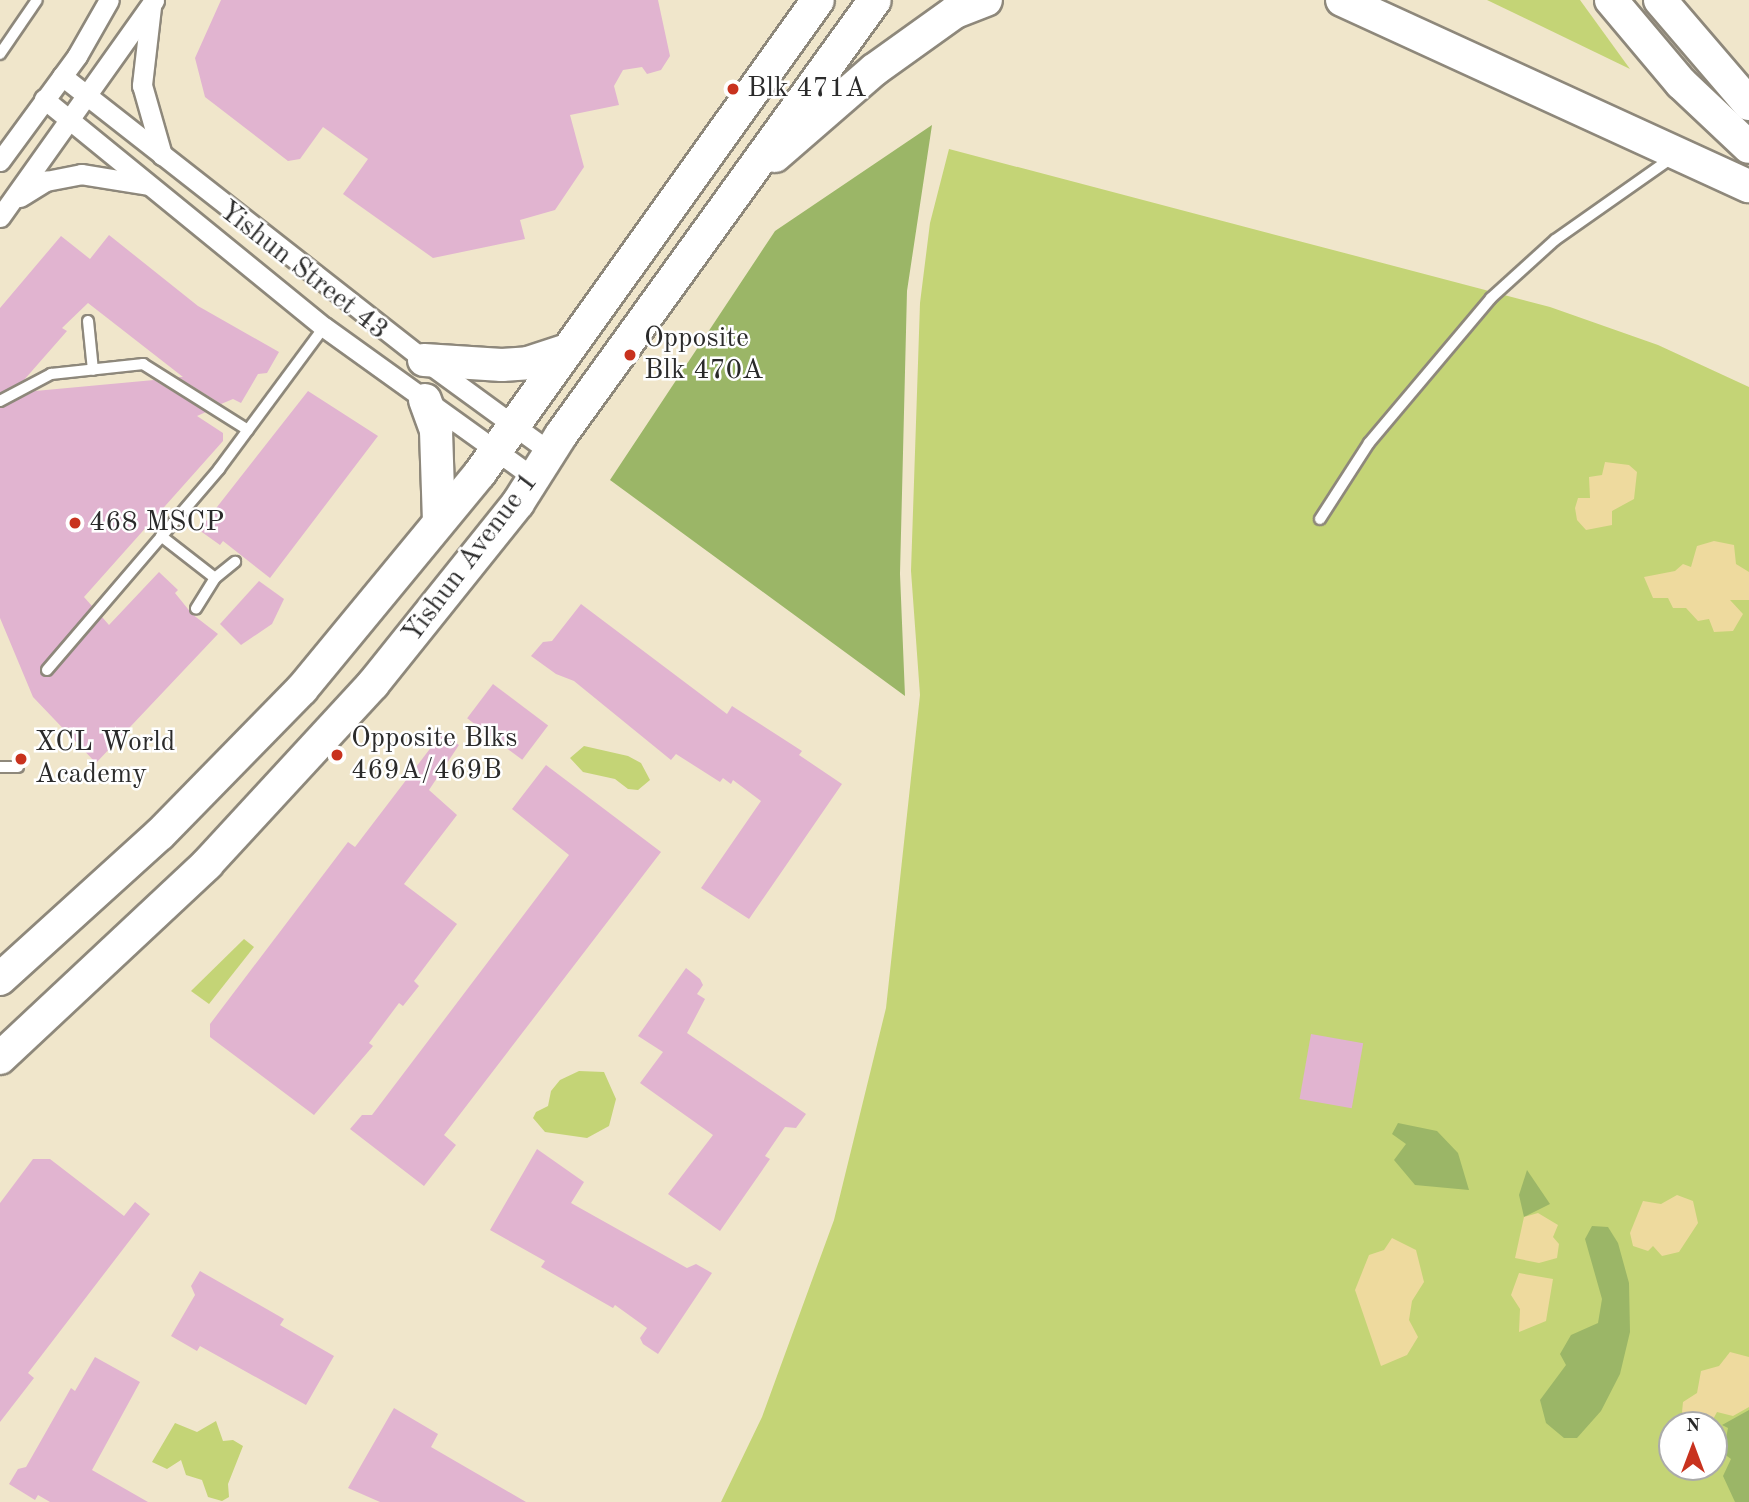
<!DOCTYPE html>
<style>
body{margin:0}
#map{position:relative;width:1749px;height:1502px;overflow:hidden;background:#f0e6cb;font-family:"Old Standard TT",serif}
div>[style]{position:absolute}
.green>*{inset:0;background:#c4d476}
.forest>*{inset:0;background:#9bb667}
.sand>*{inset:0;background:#eeda9e}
.building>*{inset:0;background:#e1b4d0;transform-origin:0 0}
.roads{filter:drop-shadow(2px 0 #8e887b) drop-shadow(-2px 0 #8e887b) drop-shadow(0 2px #8e887b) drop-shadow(0 -2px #8e887b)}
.service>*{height:10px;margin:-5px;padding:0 5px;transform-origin:5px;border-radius:5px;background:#fff}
.minor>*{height:19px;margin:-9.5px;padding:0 9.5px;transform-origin:9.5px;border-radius:9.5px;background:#fff}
.primary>*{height:32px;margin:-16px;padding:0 16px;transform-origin:16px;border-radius:16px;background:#fff}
.dots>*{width:19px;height:19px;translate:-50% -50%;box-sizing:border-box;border:4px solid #fff;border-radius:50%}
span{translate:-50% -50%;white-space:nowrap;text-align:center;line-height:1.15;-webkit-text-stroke:5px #fff;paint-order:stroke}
.poi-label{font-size:28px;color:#2b2b2b}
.left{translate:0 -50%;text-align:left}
.street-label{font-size:28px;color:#2b2b2b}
.north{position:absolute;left:1658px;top:1411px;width:70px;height:70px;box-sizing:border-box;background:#fff;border:2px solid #aaa;border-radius:50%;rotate:0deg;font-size:19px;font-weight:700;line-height:28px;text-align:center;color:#2b2b2b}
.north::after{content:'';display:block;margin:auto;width:24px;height:32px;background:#c8321e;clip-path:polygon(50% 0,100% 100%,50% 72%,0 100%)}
</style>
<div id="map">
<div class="green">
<i style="clip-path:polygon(1487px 0,1580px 0,1630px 69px)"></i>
<i style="clip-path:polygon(evenodd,949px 149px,1550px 307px,1658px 345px,1749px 387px,1749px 1487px,1742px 1502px,721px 1502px,762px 1417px,834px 1220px,886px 1008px,920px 695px,911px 571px,920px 303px,930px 223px,949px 149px,1672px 1425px,1714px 1425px,1714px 1467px,1672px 1467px,1672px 1425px)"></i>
<i style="clip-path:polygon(584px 746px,628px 756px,641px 763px,650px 780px,638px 790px,628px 789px,615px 779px,583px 772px,570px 758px)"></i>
<i style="clip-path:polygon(244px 939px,254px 947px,209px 1004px,191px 991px)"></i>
<i style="clip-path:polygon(579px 1071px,604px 1072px,616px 1099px,609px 1126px,587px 1138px,545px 1132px,533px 1118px,536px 1112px,548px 1106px,551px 1091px,560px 1080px)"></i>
<i style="clip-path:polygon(216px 1421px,223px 1441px,233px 1440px,243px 1446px,228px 1484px,229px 1497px,222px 1501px,208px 1497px,202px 1480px,186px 1475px,181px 1460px,167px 1469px,152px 1462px,175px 1423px,197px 1432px)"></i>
</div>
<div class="forest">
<i style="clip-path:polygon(932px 125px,907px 291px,900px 574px,905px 696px,610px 480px,775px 231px)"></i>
<i style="clip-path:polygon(1398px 1123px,1437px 1131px,1458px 1153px,1469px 1190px,1415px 1185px,1394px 1160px,1406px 1144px,1392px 1134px)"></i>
<i style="clip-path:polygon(1527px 1170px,1550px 1204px,1524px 1217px,1519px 1195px)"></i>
<i style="clip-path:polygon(1592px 1226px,1608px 1227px,1618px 1243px,1629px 1283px,1630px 1332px,1620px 1374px,1601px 1411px,1577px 1438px,1564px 1438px,1546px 1423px,1540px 1400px,1566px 1365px,1560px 1354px,1571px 1335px,1598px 1323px,1602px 1299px,1585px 1239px)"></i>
<i style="clip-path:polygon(1749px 1410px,1749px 1502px,1735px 1502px,1723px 1476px,1731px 1459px,1723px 1453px,1728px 1428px,1722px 1425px)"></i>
</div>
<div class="sand">
<i style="clip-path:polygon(1605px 462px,1629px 465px,1637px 472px,1634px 499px,1612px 511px,1612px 525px,1586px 530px,1577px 520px,1575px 508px,1578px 498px,1590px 498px,1589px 477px,1602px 475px)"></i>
<i style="clip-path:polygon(1714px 541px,1734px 545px,1736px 564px,1749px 572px,1749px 600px,1730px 600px,1743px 614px,1733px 631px,1714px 632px,1709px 619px,1698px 621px,1686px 608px,1673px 608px,1668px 598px,1653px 598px,1644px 577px,1675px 571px,1683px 564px,1691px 567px,1697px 546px)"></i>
<i style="clip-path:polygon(1677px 1195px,1693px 1201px,1698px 1223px,1679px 1252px,1662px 1256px,1653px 1246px,1648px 1251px,1633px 1246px,1630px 1233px,1643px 1201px,1661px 1204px)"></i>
<i style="clip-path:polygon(1538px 1213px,1558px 1225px,1553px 1237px,1559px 1244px,1557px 1258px,1539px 1263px,1515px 1258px,1524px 1217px)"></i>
<i style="clip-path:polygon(1392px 1238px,1416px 1250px,1424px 1282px,1412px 1301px,1409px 1320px,1418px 1337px,1407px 1355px,1381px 1366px,1355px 1290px,1369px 1255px,1384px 1250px)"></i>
<i style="clip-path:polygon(1519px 1273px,1553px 1279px,1546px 1321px,1519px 1332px,1520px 1309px,1511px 1295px)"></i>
<i style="clip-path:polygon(1730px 1352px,1749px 1357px,1749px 1407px,1733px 1416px,1717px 1412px,1710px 1425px,1693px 1425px,1682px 1412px,1683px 1402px,1697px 1393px,1701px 1371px,1719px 1366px)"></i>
</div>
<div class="building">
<i style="clip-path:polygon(221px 0,658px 0,670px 56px,661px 70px,647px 74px,642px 67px,623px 70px,614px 86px,619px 105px,570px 115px,584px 167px,555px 210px,520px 220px,525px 239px,433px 258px,343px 194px,368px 159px,323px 127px,300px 159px,288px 161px,205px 97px,195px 58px)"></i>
<i style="clip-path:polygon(109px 235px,198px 306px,279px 352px,267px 373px,258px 374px,241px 403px,233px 399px,221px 404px,178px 377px,183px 377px,88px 303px,62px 328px,67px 331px,24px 380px,0 393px,0 308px,61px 236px,90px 259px)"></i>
<i style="clip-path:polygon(154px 380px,206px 412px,197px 416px,223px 433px,223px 441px,84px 597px,92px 606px,40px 672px,45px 677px,52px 675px,102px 617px,109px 625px,159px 572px,178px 590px,175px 593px,192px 614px,218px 634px,96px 763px,33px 697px,0 618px,0 408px,35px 391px)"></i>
<i style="clip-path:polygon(308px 391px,378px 436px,270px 578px,223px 541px,220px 545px,199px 530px)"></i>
<i style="clip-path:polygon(259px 581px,284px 599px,272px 624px,241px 645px,220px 624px)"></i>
<i style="clip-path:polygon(581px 604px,727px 714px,732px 706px,802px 751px,799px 755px,842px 784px,749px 919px,701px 888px,761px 801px,733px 780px,731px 784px,723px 778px,720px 782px,676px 754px,671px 760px,574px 681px,556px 674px,531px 656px,543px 642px,552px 641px)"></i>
<i style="left:493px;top:684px;width:69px;height:43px;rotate:37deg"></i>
<i style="clip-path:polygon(442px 733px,459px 745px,429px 790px,457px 815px,404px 884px,457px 924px,414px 981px,419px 986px,403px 1006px,399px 1003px,369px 1043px,373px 1046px,314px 1115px,210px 1037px,210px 1024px,348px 842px,355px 847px)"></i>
<i style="clip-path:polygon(546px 765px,661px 852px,444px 1135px,456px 1145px,424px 1186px,350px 1129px,362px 1115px,372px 1115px,569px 855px,512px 809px)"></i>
<i style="clip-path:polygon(686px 968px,700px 979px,703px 985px,697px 994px,705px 999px,687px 1033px,806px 1114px,796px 1128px,785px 1127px,765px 1156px,770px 1159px,720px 1231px,668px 1194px,713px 1135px,640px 1083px,663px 1052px,638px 1036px)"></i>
<i style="left:1311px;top:1034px;width:53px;height:66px;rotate:10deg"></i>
<i style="clip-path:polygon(537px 1149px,584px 1182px,571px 1203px,687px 1268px,696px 1264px,712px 1273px,658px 1354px,643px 1344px,640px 1338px,647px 1328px,615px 1305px,613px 1308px,541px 1267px,545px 1261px,490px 1230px)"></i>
<i style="clip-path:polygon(33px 1159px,50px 1159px,124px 1216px,135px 1202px,150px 1214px,28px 1373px,34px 1378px,0 1422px,0 1203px)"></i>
<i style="clip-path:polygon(200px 1271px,284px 1319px,280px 1325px,334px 1356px,306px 1405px,200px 1346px,197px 1351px,171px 1336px,195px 1295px,191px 1286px)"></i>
<i style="clip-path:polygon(95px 1357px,140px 1382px,92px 1470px,148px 1502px,50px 1502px,38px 1495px,35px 1500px,9px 1484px,18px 1469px,26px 1467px,71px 1388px,75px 1391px)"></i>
<i style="clip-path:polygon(394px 1408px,438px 1434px,431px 1447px,526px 1502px,380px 1502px,348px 1488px)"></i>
</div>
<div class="roads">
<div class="service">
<i style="left:0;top:54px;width:65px;rotate:-55.6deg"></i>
<i style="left:88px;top:321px;width:49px;rotate:84.2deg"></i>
<i style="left:0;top:401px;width:58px;rotate:-27.9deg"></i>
<i style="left:51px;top:374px;width:93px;rotate:-6.2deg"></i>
<i style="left:143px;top:364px;width:124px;rotate:32.2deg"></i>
<i style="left:1320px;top:519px;width:90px;rotate:-57.2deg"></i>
<i style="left:1369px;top:443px;width:189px;rotate:-49.9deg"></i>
<i style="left:1491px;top:298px;width:86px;rotate:-42.2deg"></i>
<i style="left:1555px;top:240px;width:144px;rotate:-35.1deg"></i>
<i style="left:161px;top:536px;width:68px;rotate:37.9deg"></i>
<i style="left:215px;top:578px;width:36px;rotate:122deg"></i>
<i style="left:215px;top:578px;width:26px;rotate:-39deg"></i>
<i style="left:47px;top:670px;width:265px;rotate:-49.4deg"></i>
<i style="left:219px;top:469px;width:177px;rotate:-53.5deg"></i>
<i style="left:0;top:767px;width:18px"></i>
</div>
<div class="minor">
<i style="left:151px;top:7px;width:79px;rotate:96.6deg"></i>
<i style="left:142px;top:85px;width:73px;rotate:74.1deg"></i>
<i style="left:62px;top:76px;width:460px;rotate:38.1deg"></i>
<i style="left:424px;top:360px;width:156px;rotate:36.1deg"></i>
<i style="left:44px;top:99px;width:361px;rotate:39.2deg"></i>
<i style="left:324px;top:327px;width:259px;rotate:35.7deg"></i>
<i style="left:0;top:161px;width:130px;rotate:-53.7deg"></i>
<i style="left:77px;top:56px;width:64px;rotate:-60.3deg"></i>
<i style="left:20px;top:197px;width:31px;rotate:-32deg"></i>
<i style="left:46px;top:181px;width:36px;rotate:-11deg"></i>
<i style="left:81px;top:174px;width:68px;rotate:9.3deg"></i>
<i style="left:0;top:217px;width:266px;rotate:-54.6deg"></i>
</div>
<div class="primary">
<i style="left:1342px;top:0;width:447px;rotate:24.6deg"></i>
<i style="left:1611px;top:0;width:109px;rotate:49.9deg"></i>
<i style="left:1681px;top:83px;width:93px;rotate:43.3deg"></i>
<i style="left:1660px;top:0;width:137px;rotate:49.4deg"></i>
<i style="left:775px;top:156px;width:131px;rotate:-41deg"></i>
<i style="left:874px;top:70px;width:100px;rotate:-35.6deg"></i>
<i style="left:955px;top:12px;width:33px;rotate:-21deg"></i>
<i style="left:424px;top:360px;width:78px;rotate:3.7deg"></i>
<i style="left:502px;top:365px;width:26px;rotate:-4deg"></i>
<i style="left:528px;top:363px;width:41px;rotate:-18.4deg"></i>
<i style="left:425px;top:400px;width:33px;rotate:70deg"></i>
<i style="left:436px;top:431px;width:89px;rotate:88.1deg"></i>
<i style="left:0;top:979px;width:216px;rotate:-42.2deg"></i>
<i style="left:160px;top:834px;width:203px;rotate:-45.6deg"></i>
<i style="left:302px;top:689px;width:280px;rotate:-50.5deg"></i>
<i style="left:480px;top:473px;width:581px;rotate:-54.45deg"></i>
<i style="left:0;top:1058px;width:284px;rotate:-43.1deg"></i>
<i style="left:207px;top:864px;width:245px;rotate:-47.3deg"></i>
<i style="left:373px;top:684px;width:232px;rotate:-51.3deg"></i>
<i style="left:518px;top:503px;width:80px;rotate:-57.7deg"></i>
<i style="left:561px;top:435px;width:536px;rotate:-54.18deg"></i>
</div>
</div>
<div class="dots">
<i style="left:733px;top:89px;background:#c8321e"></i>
<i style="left:630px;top:355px;background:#c8321e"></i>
<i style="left:75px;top:523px;background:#c8321e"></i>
<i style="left:337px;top:755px;background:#c8321e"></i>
<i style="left:21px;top:759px;background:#c8321e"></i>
</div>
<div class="poi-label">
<span class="left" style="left:747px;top:89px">Blk 471A</span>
<span class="left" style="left:644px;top:355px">Opposite<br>Blk 470A</span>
<span class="left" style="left:89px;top:523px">468 MSCP</span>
<span class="left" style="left:351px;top:755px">Opposite Blks<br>469A/469B</span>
<span class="left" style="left:35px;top:759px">XCL World<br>Academy</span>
</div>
<div class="street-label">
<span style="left:303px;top:271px;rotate:38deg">Yishun Street 43</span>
<span style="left:471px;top:558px;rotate:-53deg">Yishun Avenue 1</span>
</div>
<div class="north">N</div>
</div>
